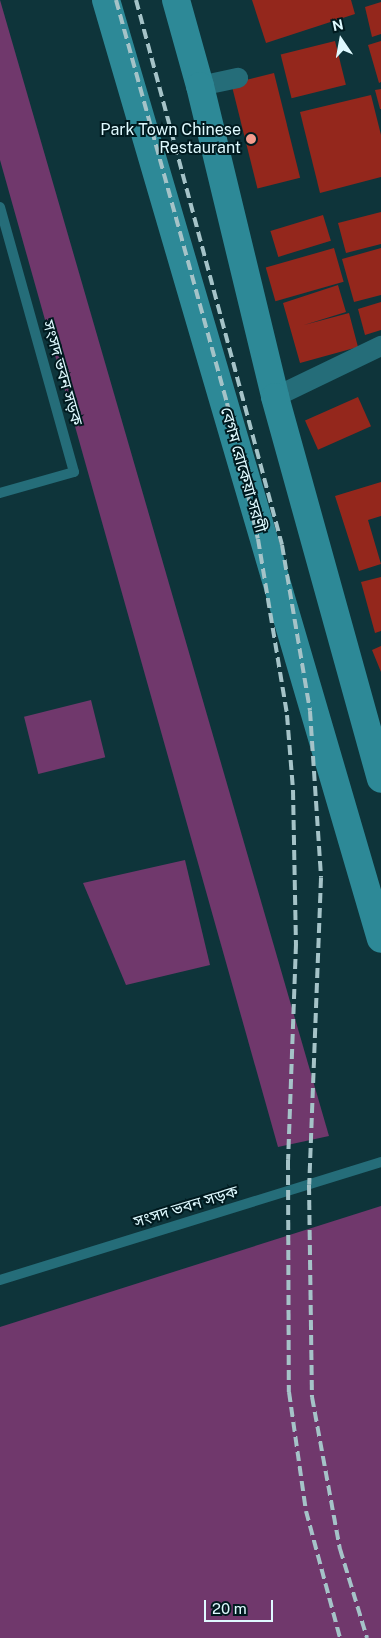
<!DOCTYPE html>
<meta charset="utf-8">
<style>
body{margin:0}
#map{position:relative;width:381px;height:1638px;overflow:hidden;background:#0e343a;font-family:"Public Sans","Noto Sans Bengali",sans-serif}
div>[style]{position:absolute}
.green>*{inset:0;background:#70386c;transform-origin:0 0}
.building>*{inset:0;background:#94271c;transform-origin:0 0}
.service>*{height:10px;margin:-5px;padding:0 5px;transform-origin:5px;border-radius:5px;background:#256d79}
.minor>*{height:20px;margin:-10px;padding:0 10px;transform-origin:10px;border-radius:10px;background:#256d79}
.primary>*{height:28px;margin:-14px;padding:0 14px;transform-origin:14px;border-radius:14px;background:#2d8997}
.rail>*{height:4px;margin-top:-2px;transform-origin:0;background:repeating-linear-gradient(90deg,#a5c3c8 0 10px,transparent 0 15px)}
.dots>*{width:14px;height:14px;translate:-50% -50%;box-sizing:border-box;border:2px solid #001a1f;border-radius:50%}
span{translate:-50% -50%;white-space:nowrap;text-align:center;line-height:1.15;-webkit-text-stroke:4px #001a1f;paint-order:stroke}
.poi-label{font-size:16px;color:#dffaff}
.right{translate:-100% -50%;text-align:right}
.street-label{font-size:16px;color:#dffaff}
.north{position:absolute;left:316px;top:15px;width:50px;height:50px;-webkit-text-stroke:4px #001a1f;paint-order:stroke;rotate:348deg;font-size:14px;font-weight:700;line-height:20px;text-align:center;color:#dffaff}
.north::after{content:'';display:block;margin:auto;width:18px;height:22px;background:#dffaff;clip-path:polygon(50% 0,100% 100%,50% 72%,0 100%)}
.scale{position:absolute;left:204px;top:1600px;width:69px;height:22px;box-sizing:border-box;border:2px solid #dffaff;border-top:0;padding-left:6px;font-size:15px;line-height:18px;white-space:nowrap;color:#dffaff;-webkit-text-stroke:4px #001a1f;paint-order:stroke}
</style>
<div id="map">
<div class="green">
<i style="clip-path:polygon(0 0,329px 1136px,278px 1147px,0 160px)"></i>
<i style="left:91px;top:700px;width:59px;height:69px;rotate:76deg"></i>
<i style="clip-path:polygon(185px 860px,210px 965px,126px 985px,83px 883px)"></i>
<i style="clip-path:polygon(381px 1206px,381px 1638px,0 1638px,0 1327px)"></i>
</div>
<div class="building">
<i style="clip-path:polygon(252px 0,351px 0,355px 14px,266px 43px)"></i>
<i style="clip-path:polygon(381px 2px,381px 34px,372px 37px,365px 7px)"></i>
<i style="left:335px;top:41px;width:45px;height:56px;rotate:76deg"></i>
<i style="clip-path:polygon(381px 41px,381px 82px,379px 83px,368px 45px)"></i>
<i style="left:274px;top:73px;width:108px;height:44px;rotate:76deg"></i>
<i style="clip-path:polygon(381px 89px,381px 109px,380px 109px,375px 90px)"></i>
<i style="clip-path:polygon(371px 95px,381px 135px,381px 177px,320px 193px,300px 112px)"></i>
<i style="clip-path:polygon(381px 212px,381px 244px,346px 253px,338px 223px)"></i>
<i style="left:323px;top:215px;width:27px;height:55px;rotate:73deg"></i>
<i style="left:334px;top:248px;width:35px;height:71px;rotate:74deg"></i>
<i style="clip-path:polygon(381px 248px,381px 295px,354px 302px,342px 259px)"></i>
<i style="clip-path:polygon(338px 285px,346px 312px,304px 325px,349px 313px,358px 347px,300px 363px,283px 303px)"></i>
<i style="clip-path:polygon(381px 302px,381px 330px,365px 335px,358px 309px)"></i>
<i style="left:358px;top:397px;width:32px;height:58px;rotate:66deg"></i>
<i style="clip-path:polygon(381px 482px,381px 516px,368px 520px,381px 564px,359px 571px,335px 496px)"></i>
<i style="clip-path:polygon(381px 577px,381px 631px,375px 633px,361px 582px)"></i>
<i style="clip-path:polygon(381px 646px,381px 672px,372px 650px)"></i>
</div>
<div class="service">
<i style="left:0;top:207px;width:275px;rotate:74.4deg"></i>
<i style="left:74px;top:472px;width:77px;rotate:164.2deg"></i>
<i style="left:0;top:1280px;width:399px;rotate:-17.2deg"></i>
</div>
<div class="minor">
<i style="left:200px;top:86px;width:39px;rotate:-12deg"></i>
<i style="left:275px;top:397px;width:118px;rotate:-25.7deg"></i>
</div>
<div class="primary">
<i style="left:106px;top:0;width:978px;rotate:73.68deg"></i>
<i style="left:176px;top:0;width:89px;rotate:74.4deg"></i>
<i style="left:200px;top:86px;width:320px;rotate:76.4deg"></i>
<i style="left:275px;top:397px;width:396px;rotate:74.5deg"></i>
</div>
<div class="rail">
<i style="left:116px;top:0;width:418px;rotate:74.6deg"></i>
<i style="left:227px;top:403px;width:139px;rotate:77.2deg"></i>
<i style="left:258px;top:539px;width:178px;rotate:80.6deg"></i>
<i style="left:287px;top:715px;width:75px;rotate:85.4deg"></i>
<i style="left:293px;top:790px;width:154px;rotate:88.9deg"></i>
<i style="left:296px;top:944px;width:216px;rotate:92.1deg"></i>
<i style="left:288px;top:1160px;width:232px;rotate:89.8deg"></i>
<i style="left:289px;top:1392px;width:120px;rotate:81.9deg"></i>
<i style="left:306px;top:1511px;width:131px;rotate:75deg"></i>
<i style="left:136px;top:0;width:564px;rotate:75deg"></i>
<i style="left:282px;top:545px;width:168px;rotate:80.4deg"></i>
<i style="left:310px;top:711px;width:167px;rotate:86.2deg"></i>
<i style="left:321px;top:878px;width:307px;rotate:92.2deg"></i>
<i style="left:309px;top:1185px;width:212px;rotate:89.2deg"></i>
<i style="left:312px;top:1397px;width:155px;rotate:79.6deg"></i>
<i style="left:340px;top:1549px;width:93px;rotate:73.1deg"></i>
</div>
<div class="dots">
<i style="left:251px;top:139px;background:#f59d8e"></i>
</div>
<div class="poi-label">
<span class="right" style="left:241px;top:139px">Park Town Chinese<br>Restaurant</span>
</div>
<div class="street-label">
<span style="left:62px;top:373px;rotate:74deg">সংসদ ভবন সড়ক</span>
<span style="left:243px;top:470px;rotate:74deg">বেগম রোকেয়া সরণী</span>
<span style="left:186px;top:1207px;rotate:-17deg">সংসদ ভবন সড়ক</span>
</div>
<div class="north">N</div>
<div class="scale">20 m</div>
</div>
